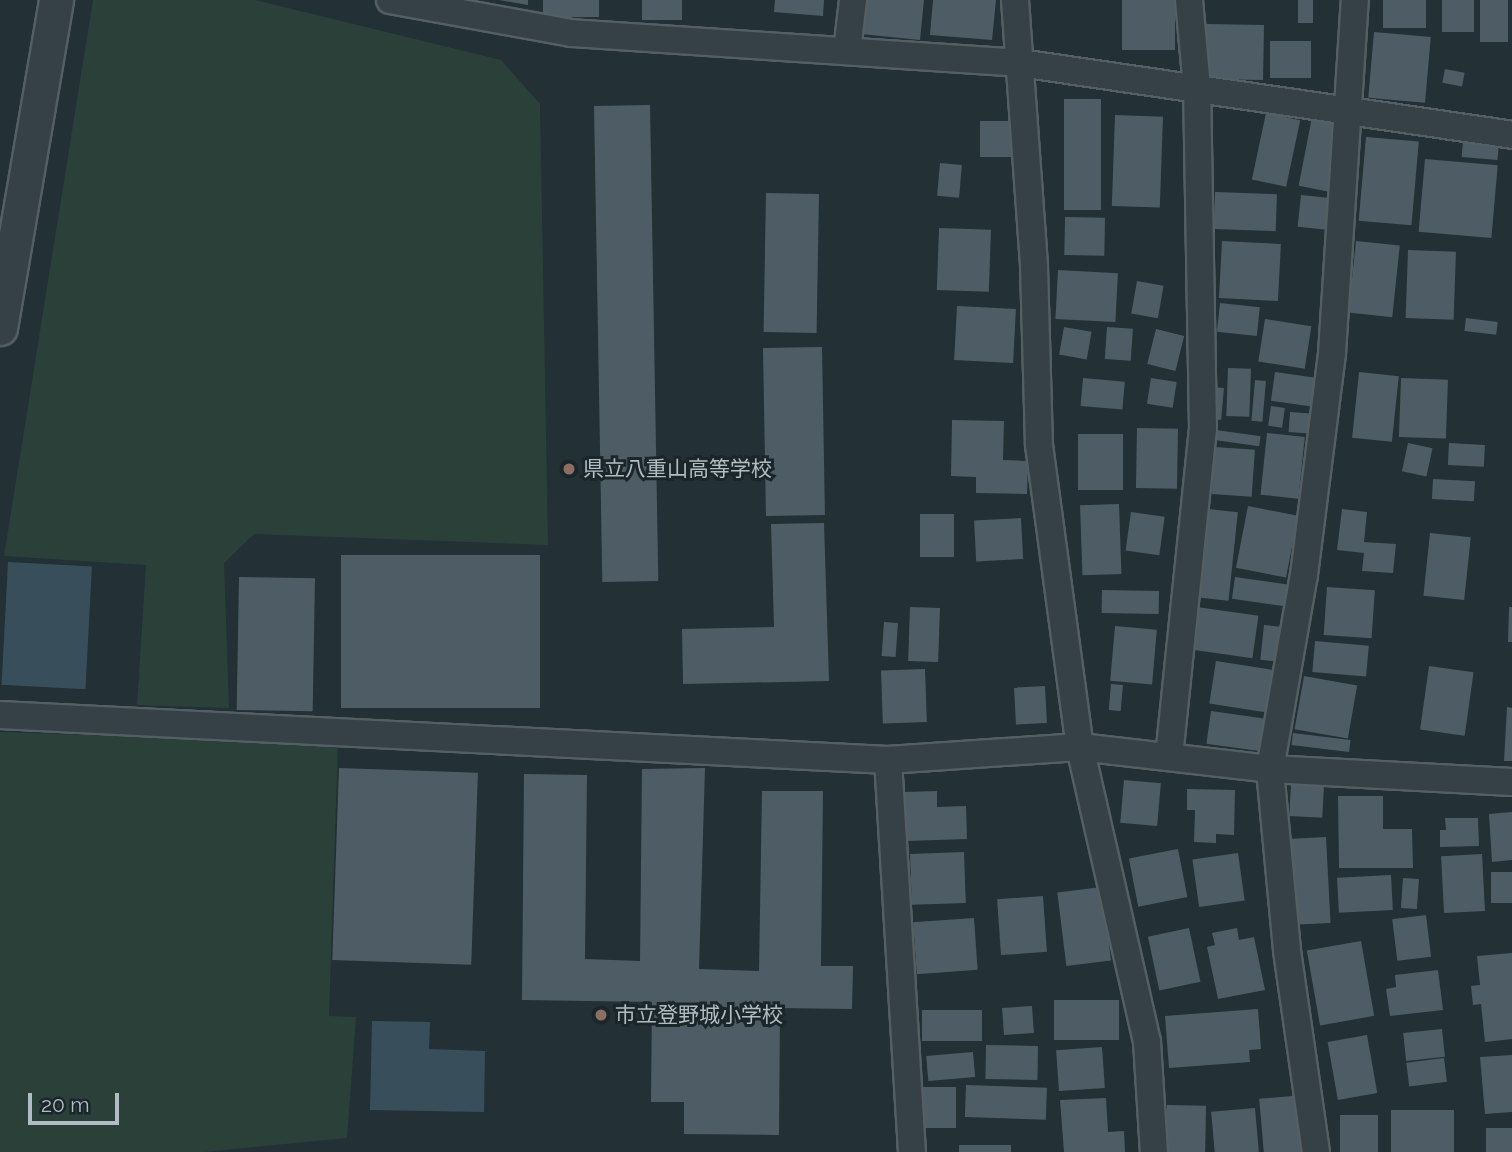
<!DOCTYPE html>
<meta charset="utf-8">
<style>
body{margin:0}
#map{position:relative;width:1512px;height:1152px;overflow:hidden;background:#233036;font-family:Raleway,"Noto Sans JP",sans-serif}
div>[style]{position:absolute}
.green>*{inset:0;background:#2c403a}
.water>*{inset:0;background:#384f5b;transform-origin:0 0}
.building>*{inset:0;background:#4e5d65;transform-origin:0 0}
.roads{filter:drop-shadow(2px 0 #545f64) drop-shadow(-2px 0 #545f64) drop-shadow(0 2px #545f64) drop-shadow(0 -2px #545f64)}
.minor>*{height:26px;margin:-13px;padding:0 13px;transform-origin:13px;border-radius:13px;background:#364147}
.tertiary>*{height:33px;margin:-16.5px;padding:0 16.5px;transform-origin:16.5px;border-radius:16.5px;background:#364147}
.dots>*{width:19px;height:19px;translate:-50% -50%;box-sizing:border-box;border:4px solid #1b262b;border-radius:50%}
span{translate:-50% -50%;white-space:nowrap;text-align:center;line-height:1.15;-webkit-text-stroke:6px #1b262b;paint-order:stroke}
.poi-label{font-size:21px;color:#b1bcc3}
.left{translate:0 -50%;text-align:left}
.scale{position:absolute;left:28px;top:1093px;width:91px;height:32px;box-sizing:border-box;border:4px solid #b1bcc3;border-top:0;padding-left:9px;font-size:21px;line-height:24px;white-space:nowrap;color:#b1bcc3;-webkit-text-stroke:5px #1b262b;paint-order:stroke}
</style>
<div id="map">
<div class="green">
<i style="clip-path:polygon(93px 0,255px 0,501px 60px,540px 104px,548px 545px,254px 534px,224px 563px,229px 708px,137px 705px,146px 565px,4px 556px)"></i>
<i style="clip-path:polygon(0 732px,338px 743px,329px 1016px,356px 1017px,347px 1138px,204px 1152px,0 1152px)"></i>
</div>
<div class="water">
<i style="left:8px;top:562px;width:84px;height:123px;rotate:3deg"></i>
<i style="clip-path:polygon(372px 1021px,430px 1022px,429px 1049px,485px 1051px,484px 1112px,370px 1110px)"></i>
</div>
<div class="building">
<i style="clip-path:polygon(499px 0,528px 0,528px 5px)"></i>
<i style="left:543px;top:0;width:56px;height:17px"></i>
<i style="left:642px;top:0;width:40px;height:20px"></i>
<i style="clip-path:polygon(775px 0,824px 0,823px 16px,774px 12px)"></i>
<i style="clip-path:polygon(864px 0,924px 0,920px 40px,861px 34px)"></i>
<i style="clip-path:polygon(933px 0,996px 0,992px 40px,930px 35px)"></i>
<i style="left:1122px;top:0;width:53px;height:50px"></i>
<i style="left:1298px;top:0;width:15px;height:23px"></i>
<i style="left:1383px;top:0;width:43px;height:28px"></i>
<i style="left:1442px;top:0;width:32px;height:32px"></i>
<i style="left:1480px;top:0;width:28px;height:42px"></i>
<i style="left:1206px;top:24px;width:58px;height:55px;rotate:1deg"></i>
<i style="left:1374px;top:32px;width:57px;height:66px;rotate:5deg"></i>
<i style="left:1270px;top:41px;width:41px;height:37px"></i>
<i style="left:1445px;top:69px;width:20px;height:14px;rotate:11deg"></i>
<i style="left:1064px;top:99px;width:37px;height:111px"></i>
<i style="left:650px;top:105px;width:476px;height:56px;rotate:89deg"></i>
<i style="left:1266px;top:113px;width:35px;height:68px;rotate:12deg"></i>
<i style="left:1115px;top:115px;width:48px;height:91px;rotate:2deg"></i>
<i style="left:1312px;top:117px;width:31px;height:70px;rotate:11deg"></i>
<i style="left:980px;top:121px;width:37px;height:36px"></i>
<i style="left:1366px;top:137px;width:53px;height:84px;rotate:5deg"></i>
<i style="left:1463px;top:141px;width:36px;height:16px;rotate:5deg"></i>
<i style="left:1425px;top:159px;width:73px;height:73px;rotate:5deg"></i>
<i style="left:940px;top:163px;width:22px;height:33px;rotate:5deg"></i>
<i style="left:1215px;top:192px;width:62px;height:37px;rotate:2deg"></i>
<i style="left:766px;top:193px;width:53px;height:139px;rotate:1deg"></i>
<i style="left:1301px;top:195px;width:29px;height:32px;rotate:6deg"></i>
<i style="left:1065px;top:217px;width:40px;height:38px;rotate:1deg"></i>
<i style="left:939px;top:228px;width:52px;height:62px;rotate:2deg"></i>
<i style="left:1222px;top:241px;width:59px;height:57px;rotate:3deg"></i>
<i style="left:1356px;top:241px;width:44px;height:72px;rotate:6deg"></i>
<i style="left:1408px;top:250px;width:48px;height:68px;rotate:2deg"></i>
<i style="left:1058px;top:270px;width:60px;height:49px;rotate:3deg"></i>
<i style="left:1137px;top:281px;width:27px;height:33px;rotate:10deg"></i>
<i style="left:1220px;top:303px;width:40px;height:29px;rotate:6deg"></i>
<i style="left:957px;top:306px;width:59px;height:54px;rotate:3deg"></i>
<i style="left:1466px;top:318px;width:32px;height:13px;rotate:7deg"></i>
<i style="left:1265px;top:319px;width:47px;height:43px;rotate:9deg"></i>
<i style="left:1064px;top:327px;width:28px;height:28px;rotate:10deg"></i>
<i style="left:1107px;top:327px;width:26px;height:32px;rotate:4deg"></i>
<i style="left:1156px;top:329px;width:29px;height:36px;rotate:14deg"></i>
<i style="left:822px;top:347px;width:168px;height:59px;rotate:89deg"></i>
<i style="left:1228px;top:368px;width:23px;height:48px;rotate:2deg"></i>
<i style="left:1275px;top:372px;width:48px;height:29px;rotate:8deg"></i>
<i style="left:1359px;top:372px;width:40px;height:66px;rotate:6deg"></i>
<i style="left:1083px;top:378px;width:42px;height:28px;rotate:5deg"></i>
<i style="left:1151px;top:378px;width:26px;height:26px;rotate:9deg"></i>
<i style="left:1401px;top:378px;width:47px;height:59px;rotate:2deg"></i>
<i style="left:1255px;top:380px;width:11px;height:41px;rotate:5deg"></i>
<i style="left:1212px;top:387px;width:12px;height:32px;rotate:5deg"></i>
<i style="left:1271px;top:406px;width:14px;height:20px;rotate:8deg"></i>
<i style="left:1290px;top:412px;width:28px;height:20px;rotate:4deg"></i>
<i style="clip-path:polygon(952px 420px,1004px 421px,1003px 460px,1028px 461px,1027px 494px,976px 493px,976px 477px,951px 476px)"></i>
<i style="left:1137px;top:428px;width:41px;height:60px;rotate:1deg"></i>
<i style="left:1216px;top:430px;width:45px;height:10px;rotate:8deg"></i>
<i style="left:1267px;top:433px;width:38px;height:62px;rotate:6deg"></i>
<i style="left:1078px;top:434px;width:45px;height:56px"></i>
<i style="left:1408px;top:443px;width:25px;height:29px;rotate:12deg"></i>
<i style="left:1449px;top:443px;width:36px;height:22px;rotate:3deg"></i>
<i style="left:1215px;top:447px;width:40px;height:47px;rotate:4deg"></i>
<i style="left:1433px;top:479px;width:42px;height:20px;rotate:3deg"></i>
<i style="left:1119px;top:504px;width:70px;height:39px;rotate:88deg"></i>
<i style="left:1248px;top:506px;width:51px;height:63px;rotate:11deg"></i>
<i style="left:1208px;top:509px;width:30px;height:89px;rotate:6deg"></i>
<i style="clip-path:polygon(1342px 509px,1367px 512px,1364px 542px,1396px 544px,1393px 573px,1362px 571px,1364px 553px,1337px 550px)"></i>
<i style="left:1131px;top:512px;width:34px;height:39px;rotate:8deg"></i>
<i style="left:920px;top:514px;width:34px;height:43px"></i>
<i style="left:1021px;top:518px;width:41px;height:47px;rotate:87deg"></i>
<i style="clip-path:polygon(824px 523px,829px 681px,683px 684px,682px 629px,774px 627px,771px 524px)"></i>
<i style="left:1430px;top:533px;width:41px;height:63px;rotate:6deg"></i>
<i style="left:341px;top:555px;width:199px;height:153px"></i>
<i style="left:239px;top:577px;width:76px;height:133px;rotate:1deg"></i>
<i style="left:1235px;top:577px;width:61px;height:22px;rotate:8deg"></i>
<i style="left:1327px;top:587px;width:48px;height:48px;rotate:4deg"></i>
<i style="left:1102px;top:590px;width:57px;height:23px;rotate:1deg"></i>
<i style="left:910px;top:607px;width:30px;height:54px;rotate:2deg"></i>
<i style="left:1197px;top:607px;width:62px;height:43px;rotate:8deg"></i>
<i style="clip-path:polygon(1509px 607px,1512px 607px,1512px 642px,1508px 642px)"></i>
<i style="left:884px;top:622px;width:14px;height:34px;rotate:4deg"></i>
<i style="left:1264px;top:625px;width:19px;height:35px;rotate:6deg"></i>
<i style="left:1115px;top:626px;width:42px;height:55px;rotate:5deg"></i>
<i style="left:1315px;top:641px;width:54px;height:31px;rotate:5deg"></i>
<i style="left:1216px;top:661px;width:60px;height:43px;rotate:9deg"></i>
<i style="left:1429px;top:666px;width:45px;height:64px;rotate:8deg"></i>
<i style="left:925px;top:669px;width:53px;height:44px;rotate:88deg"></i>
<i style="left:1304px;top:676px;width:54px;height:54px;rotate:10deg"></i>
<i style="left:1111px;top:684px;width:12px;height:26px;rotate:5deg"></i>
<i style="left:1045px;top:686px;width:37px;height:31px;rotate:87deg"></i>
<i style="clip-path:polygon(1507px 707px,1512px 708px,1512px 761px,1504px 761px)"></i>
<i style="left:1211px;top:711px;width:57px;height:33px;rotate:8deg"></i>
<i style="left:1293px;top:733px;width:58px;height:12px;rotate:7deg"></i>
<i style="left:339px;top:768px;width:139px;height:192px;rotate:2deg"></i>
<i style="clip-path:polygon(705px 768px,699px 969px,759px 971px,762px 791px,823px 791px,821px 966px,853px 966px,852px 1009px,780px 1008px,779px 1135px,684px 1134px,684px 1102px,651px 1102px,652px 1002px,522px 1000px,524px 774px,587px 775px,585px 959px,640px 961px,642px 769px)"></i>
<i style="left:1124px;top:780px;width:37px;height:43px;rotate:5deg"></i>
<i style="left:1291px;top:784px;width:33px;height:32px;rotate:3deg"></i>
<i style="clip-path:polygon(1187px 789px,1235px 790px,1234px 835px,1216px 834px,1216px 843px,1194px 842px,1195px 810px,1187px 810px)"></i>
<i style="clip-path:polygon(937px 791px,937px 807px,966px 806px,967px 839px,906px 841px,904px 792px)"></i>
<i style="clip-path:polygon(1338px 796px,1383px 796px,1383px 829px,1412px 829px,1413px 868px,1339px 868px)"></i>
<i style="clip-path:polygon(1512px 812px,1512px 860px,1492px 862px,1489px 814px)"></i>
<i style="clip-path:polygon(1445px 818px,1478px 818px,1479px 846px,1440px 847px,1440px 830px,1446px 830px)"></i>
<i style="left:1326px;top:837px;width:86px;height:38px;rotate:87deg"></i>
<i style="left:1178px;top:849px;width:49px;height:50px;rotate:79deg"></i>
<i style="left:964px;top:852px;width:51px;height:54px;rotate:88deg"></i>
<i style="left:1238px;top:853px;width:48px;height:46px;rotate:82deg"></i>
<i style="left:1482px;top:854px;width:57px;height:41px;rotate:87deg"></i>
<i style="left:1512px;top:872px;width:31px;height:21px;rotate:90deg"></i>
<i style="left:1391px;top:875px;width:35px;height:54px;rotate:87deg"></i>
<i style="left:1403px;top:878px;width:16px;height:30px;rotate:4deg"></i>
<i style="left:1102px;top:887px;width:74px;height:45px;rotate:83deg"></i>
<i style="left:1043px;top:896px;width:56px;height:46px;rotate:86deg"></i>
<i style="left:1426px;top:915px;width:42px;height:34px;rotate:83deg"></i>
<i style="left:974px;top:918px;width:52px;height:61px;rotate:86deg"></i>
<i style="left:1189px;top:928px;width:55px;height:42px;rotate:78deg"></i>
<i style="clip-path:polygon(1237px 928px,1239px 940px,1254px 937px,1265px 990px,1218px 999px,1207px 947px,1215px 945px,1212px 933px)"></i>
<i style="left:1361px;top:941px;width:76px;height:55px;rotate:80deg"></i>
<i style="clip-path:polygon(1512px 953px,1512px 1039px,1485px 1042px,1481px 1004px,1473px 1005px,1471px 986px,1480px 985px,1477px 956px)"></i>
<i style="clip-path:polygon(1438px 970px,1443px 1010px,1390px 1016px,1386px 989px,1396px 987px,1395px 975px)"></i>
<i style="left:1119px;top:1000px;width:40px;height:65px;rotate:90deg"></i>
<i style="left:1032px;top:1006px;width:27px;height:30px;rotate:86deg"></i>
<i style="clip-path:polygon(1258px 1009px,1261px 1049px,1249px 1050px,1250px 1062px,1169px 1068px,1165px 1016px)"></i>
<i style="left:922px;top:1010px;width:60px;height:31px"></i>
<i style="left:1442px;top:1029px;width:28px;height:39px;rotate:84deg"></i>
<i style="left:1367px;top:1035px;width:59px;height:40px;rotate:80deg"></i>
<i style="left:986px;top:1045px;width:52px;height:34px;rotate:1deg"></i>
<i style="left:1102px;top:1047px;width:41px;height:46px;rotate:86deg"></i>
<i style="left:973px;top:1052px;width:25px;height:47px;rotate:85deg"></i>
<i style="clip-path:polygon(1512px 1055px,1512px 1112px,1485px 1114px,1480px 1057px)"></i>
<i style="left:1444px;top:1058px;width:24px;height:38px;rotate:83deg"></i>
<i style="left:966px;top:1085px;width:81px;height:32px;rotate:2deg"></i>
<i style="left:956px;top:1087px;width:41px;height:33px;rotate:90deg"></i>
<i style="left:1303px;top:1095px;width:57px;height:44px;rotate:85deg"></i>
<i style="clip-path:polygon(1106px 1098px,1108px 1132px,1124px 1131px,1125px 1152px,1064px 1152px,1060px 1100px)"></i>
<i style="left:1167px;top:1105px;width:39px;height:47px;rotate:1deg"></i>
<i style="left:1255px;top:1108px;width:44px;height:44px;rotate:85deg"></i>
<i style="left:1391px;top:1110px;width:63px;height:42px"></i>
<i style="left:1340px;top:1115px;width:38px;height:37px"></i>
<i style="left:1512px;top:1128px;width:24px;height:26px;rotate:90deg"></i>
<i style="left:959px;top:1145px;width:52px;height:7px"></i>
</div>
<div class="roads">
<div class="minor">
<i style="left:390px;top:0;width:184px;rotate:10.3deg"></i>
<i style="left:571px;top:33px;width:450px;rotate:3.8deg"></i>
<i style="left:1020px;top:63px;width:497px;rotate:8.3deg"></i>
<i style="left:1015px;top:0;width:268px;rotate:85.9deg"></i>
<i style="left:1034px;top:267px;width:178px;rotate:88.4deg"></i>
<i style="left:1039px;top:445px;width:305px;rotate:82.3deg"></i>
<i style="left:1080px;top:747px;width:303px;rotate:77.2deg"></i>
<i style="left:1147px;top:1042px;width:110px;rotate:86.4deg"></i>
<i style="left:847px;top:51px;width:51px;rotate:-83.3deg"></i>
<i style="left:0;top:715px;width:889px;rotate:2.9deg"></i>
<i style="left:888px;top:760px;width:192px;rotate:-3.9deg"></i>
<i style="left:1080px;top:747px;width:191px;rotate:6.6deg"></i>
<i style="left:1270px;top:769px;width:242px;rotate:3.1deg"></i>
<i style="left:1169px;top:757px;width:330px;rotate:-84.1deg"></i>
<i style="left:1203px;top:429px;width:341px;rotate:-91deg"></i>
<i style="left:1197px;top:88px;width:88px;rotate:-95.2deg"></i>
<i style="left:888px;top:760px;width:393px;rotate:86.5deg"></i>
<i style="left:1316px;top:1152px;width:204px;rotate:-98.2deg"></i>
<i style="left:1287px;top:950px;width:182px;rotate:-95.4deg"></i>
<i style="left:1270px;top:769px;width:197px;rotate:-80.1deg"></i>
<i style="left:1304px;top:575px;width:224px;rotate:-82.8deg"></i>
<i style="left:1332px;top:353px;width:354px;rotate:-86.3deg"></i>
</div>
<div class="tertiary">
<i style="left:0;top:328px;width:333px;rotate:-80.3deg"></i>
</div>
</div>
<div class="dots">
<i style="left:569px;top:469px;background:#8d6e63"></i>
<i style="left:601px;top:1015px;background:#8d6e63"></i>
</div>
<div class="poi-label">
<span class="left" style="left:583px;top:469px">県立八重山高等学校</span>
<span class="left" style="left:615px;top:1015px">市立登野城小学校</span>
</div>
<div class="scale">20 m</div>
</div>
